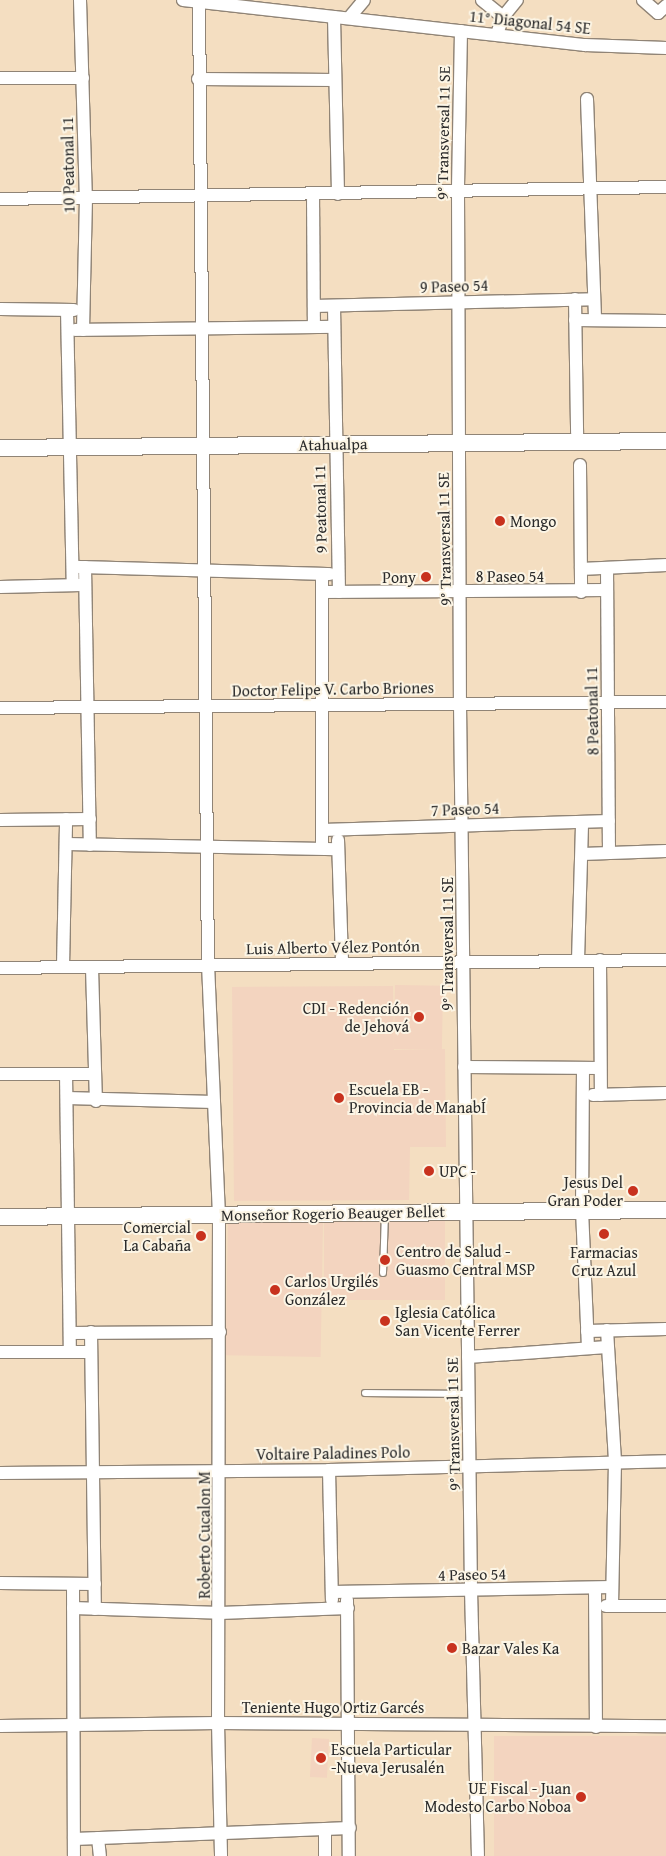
<!DOCTYPE html>
<meta charset="utf-8">
<style>
body{margin:0}
#map{position:relative;width:666px;height:1856px;overflow:hidden;background:#f4dec1;font-family:"Gentium Book Plus",serif}
div>[style]{position:absolute}
.built>*{inset:0;background:#f3d4bf;transform-origin:0 0}
.roads{filter:drop-shadow(1px 0 #908476) drop-shadow(-1px 0 #908476) drop-shadow(0 1px #908476) drop-shadow(0 -1px #908476)}
.service>*{height:6px;margin:-3px;padding:0 3px;transform-origin:3px;border-radius:3px;background:#fff}
.minor>*{height:12px;margin:-6px;padding:0 6px;transform-origin:6px;border-radius:6px;background:#fff}
.tertiary>*{height:16px;margin:-8px;padding:0 8px;transform-origin:8px;border-radius:8px;background:#fff}
.dots>*{width:14px;height:14px;translate:-50% -50%;box-sizing:border-box;border:2px solid #fcf5e5;border-radius:50%}
span{translate:-50% -50%;white-space:nowrap;text-align:center;line-height:1.15;-webkit-text-stroke:4px #fcf5e5;paint-order:stroke}
.street-label{font-size:16px;color:#2b2b2b}
.poi-label{font-size:16px;color:#2b2b2b}
.left{translate:0 -50%;text-align:left}
.right{translate:-100% -50%;text-align:right}
</style>
<div id="map">
<div class="built">
<i style="left:395px;top:985px;width:48px;height:64px;rotate:1deg"></i>
<i style="clip-path:polygon(393px 986px,394px 1050px,445px 1049px,446px 1147px,410px 1147px,409px 1200px,234px 1201px,232px 987px)"></i>
<i style="left:445px;top:1220px;width:80px;height:121px;rotate:90deg"></i>
<i style="left:323px;top:1221px;width:136px;height:95px;rotate:91deg"></i>
<i style="left:666px;top:1736px;width:120px;height:172px;rotate:90deg"></i>
<i style="left:312px;top:1738px;width:17px;height:39px;rotate:3deg"></i>
</div>
<div class="roads">
<div class="service">
<i style="left:383px;top:1273px;width:59px;rotate:-88.1deg"></i>
<i style="left:365px;top:1393px;width:104px;rotate:0.6deg"></i>
</div>
<div class="minor">
<i style="left:80px;top:0;width:198px;rotate:88.3deg"></i>
<i style="left:86px;top:198px;width:132px;rotate:91.3deg"></i>
<i style="left:183px;top:0;width:405px;rotate:6.4deg"></i>
<i style="left:585px;top:45px;width:81px;rotate:2.1deg"></i>
<i style="left:199px;top:0;width:964px;rotate:89.47deg"></i>
<i style="left:208px;top:964px;width:250px;rotate:87.5deg"></i>
<i style="left:219px;top:1214px;width:509px;rotate:90.11deg"></i>
<i style="left:218px;top:1723px;width:133px;rotate:88.7deg"></i>
<i style="left:482px;top:0;width:27px;rotate:39deg"></i>
<i style="left:643px;top:0;width:20px;rotate:41deg"></i>
<i style="left:658px;top:13px;width:11px;rotate:-41deg"></i>
<i style="left:334px;top:17px;width:177px;rotate:88.7deg"></i>
<i style="left:349px;top:18px;width:23px;rotate:-50deg"></i>
<i style="left:461px;top:31px;width:161px;rotate:91.1deg"></i>
<i style="left:458px;top:192px;width:512px;rotate:89.78deg"></i>
<i style="left:460px;top:704px;width:886px;rotate:89.29deg"></i>
<i style="left:471px;top:1590px;width:266px;rotate:88.5deg"></i>
<i style="left:497px;top:34px;width:18px;rotate:-71deg"></i>
<i style="left:503px;top:17px;width:22px;rotate:-51deg"></i>
<i style="left:0;top:78px;width:83px"></i>
<i style="left:198px;top:79px;width:137px;rotate:0.4deg"></i>
<i style="left:587px;top:99px;width:221px;rotate:87.9deg"></i>
<i style="left:313px;top:194px;width:133px;rotate:89.6deg"></i>
<i style="left:0;top:199px;width:666px;rotate:-1.03deg"></i>
<i style="left:575px;top:299px;width:134px;rotate:89.1deg"></i>
<i style="left:314px;top:306px;width:280px;rotate:-1.4deg"></i>
<i style="left:334px;top:306px;width:286px;rotate:89deg"></i>
<i style="left:0;top:309px;width:74px;rotate:0.8deg"></i>
<i style="left:67px;top:310px;width:275px;rotate:88.8deg"></i>
<i style="left:575px;top:320px;width:91px;rotate:0.6deg"></i>
<i style="left:75px;top:330px;width:258px;rotate:-0.7deg"></i>
<i style="left:580px;top:465px;width:127px;rotate:89.5deg"></i>
<i style="left:78px;top:567px;width:252px;rotate:1.6deg"></i>
<i style="left:85px;top:567px;width:278px;rotate:89deg"></i>
<i style="left:607px;top:568px;width:285px;rotate:89.6deg"></i>
<i style="left:581px;top:569px;width:85px;rotate:-2.7deg"></i>
<i style="left:322px;top:574px;width:274px;rotate:90deg"></i>
<i style="left:0;top:587px;width:81px;rotate:-1.4deg"></i>
<i style="left:323px;top:592px;width:283px;rotate:-0.4deg"></i>
<i style="left:0;top:708px;width:666px;rotate:-0.52deg"></i>
<i style="left:0;top:820px;width:90px;rotate:-0.6deg"></i>
<i style="left:322px;top:830px;width:287px;rotate:-1.8deg"></i>
<i style="left:338px;top:840px;width:123px;rotate:88.1deg"></i>
<i style="left:66px;top:844px;width:272px;rotate:1.1deg"></i>
<i style="left:582px;top:854px;width:84px;rotate:-2deg"></i>
<i style="left:578px;top:960px;width:138px;rotate:-88.3deg"></i>
<i style="left:600px;top:960px;width:135px;rotate:89.6deg"></i>
<i style="left:63px;top:967px;width:148px;rotate:-88.8deg"></i>
<i style="left:0;top:968px;width:666px;rotate:-0.69deg"></i>
<i style="left:92px;top:968px;width:133px;rotate:88.3deg"></i>
<i style="left:464px;top:1067px;width:136px;rotate:0.4deg"></i>
<i style="left:583px;top:1068px;width:142px;rotate:90.4deg"></i>
<i style="left:582px;top:1210px;width:136px;rotate:87.5deg"></i>
<i style="left:0;top:1074px;width:95px"></i>
<i style="left:66px;top:1074px;width:278px;rotate:89.2deg"></i>
<i style="left:593px;top:1095px;width:73px;rotate:-1.6deg"></i>
<i style="left:67px;top:1098px;width:147px;rotate:1.6deg"></i>
<i style="left:607px;top:1330px;width:132px;rotate:86.5deg"></i>
<i style="left:615px;top:1462px;width:143px;rotate:91.2deg"></i>
<i style="left:587px;top:1331px;width:79px;rotate:-1.5deg"></i>
<i style="left:91px;top:1332px;width:277px;rotate:89.2deg"></i>
<i style="left:70px;top:1333px;width:150px;rotate:-0.4deg"></i>
<i style="left:0;top:1352px;width:91px"></i>
<i style="left:468px;top:1357px;width:139px;rotate:-4.1deg"></i>
<i style="left:329px;top:1470px;width:130px;rotate:88.7deg"></i>
<i style="left:0;top:1473px;width:329px;rotate:-0.5deg"></i>
<i style="left:329px;top:1470px;width:337px;rotate:-1.5deg"></i>
<i style="left:0;top:1583px;width:95px;rotate:0.6deg"></i>
<i style="left:73px;top:1584px;width:272px;rotate:89.8deg"></i>
<i style="left:595px;top:1588px;width:139px;rotate:89.6deg"></i>
<i style="left:332px;top:1592px;width:280px;rotate:-1deg"></i>
<i style="left:347px;top:1600px;width:256px;rotate:89.6deg"></i>
<i style="left:606px;top:1606px;width:60px"></i>
<i style="left:73px;top:1608px;width:147px;rotate:1.9deg"></i>
<i style="left:220px;top:1613px;width:128px;rotate:-2.2deg"></i>
<i style="left:0;top:1726px;width:218px;rotate:-0.8deg"></i>
<i style="left:218px;top:1723px;width:448px;rotate:0.4deg"></i>
<i style="left:325px;top:1829px;width:27px;rotate:90deg"></i>
<i style="left:98px;top:1838px;width:18px;rotate:84deg"></i>
<i style="left:74px;top:1839px;width:276px;rotate:-2.3deg"></i>
</div>
<div class="tertiary">
<i style="left:0;top:448px;width:666px;rotate:-0.6deg"></i>
<i style="left:0;top:1217px;width:666px;rotate:-0.6deg"></i>
</div>
</div>
<div class="dots">
<i style="left:500px;top:521px;background:#c8321e"></i>
<i style="left:426px;top:577px;background:#c8321e"></i>
<i style="left:419px;top:1017px;background:#c8321e"></i>
<i style="left:339px;top:1098px;background:#c8321e"></i>
<i style="left:429px;top:1171px;background:#c8321e"></i>
<i style="left:633px;top:1191px;background:#c8321e"></i>
<i style="left:604px;top:1234px;background:#c8321e"></i>
<i style="left:201px;top:1236px;background:#c8321e"></i>
<i style="left:385px;top:1260px;background:#c8321e"></i>
<i style="left:275px;top:1290px;background:#c8321e"></i>
<i style="left:385px;top:1321px;background:#c8321e"></i>
<i style="left:452px;top:1648px;background:#c8321e"></i>
<i style="left:321px;top:1758px;background:#c8321e"></i>
<i style="left:581px;top:1797px;background:#c8321e"></i>
</div>
<div class="street-label">
<span style="left:530px;top:22px;rotate:6deg">11° Diagonal 54 SE</span>
<span style="left:443px;top:133px;rotate:-89deg">9° Transversal 11 SE</span>
<span style="left:68px;top:165px;rotate:-91deg">10 Peatonal 11</span>
<span style="left:454px;top:286px;rotate:-2deg">9 Paseo 54</span>
<span style="left:333px;top:444px;rotate:-1deg">Atahualpa</span>
<span style="left:320px;top:509px;rotate:-91deg">9 Peatonal 11</span>
<span style="left:444px;top:539px;rotate:-91deg">9° Transversal 11 SE</span>
<span style="left:510px;top:576px">8 Paseo 54</span>
<span style="left:333px;top:689px;rotate:-1deg">Doctor Felipe V. Carbo Briones</span>
<span style="left:592px;top:711px;rotate:-91deg">8 Peatonal 11</span>
<span style="left:465px;top:809px;rotate:-2deg">7 Paseo 54</span>
<span style="left:447px;top:944px;rotate:-90deg">9° Transversal 11 SE</span>
<span style="left:333px;top:947px;rotate:-1deg">Luis Alberto Vélez Pontón</span>
<span style="left:333px;top:1213px;rotate:-1deg">Monseñor Rogerio Beauger Bellet</span>
<span style="left:453px;top:1424px;rotate:-91deg">9° Transversal 11 SE</span>
<span style="left:333px;top:1453px;rotate:-1deg">Voltaire Paladines Polo</span>
<span style="left:204px;top:1535px;rotate:-90deg">Roberto Cucalon M</span>
<span style="left:472px;top:1574px;rotate:-1deg">4 Paseo 54</span>
<span style="left:333px;top:1707px">Teniente Hugo Ortiz Garcés</span>
</div>
<div class="poi-label">
<span class="left" style="left:510px;top:521px">Mongo</span>
<span class="right" style="left:416px;top:577px">Pony</span>
<span class="right" style="left:409px;top:1017px">CDI - Redención<br>de Jehová</span>
<span class="left" style="left:349px;top:1098px">Escuela EB -<br>Provincia de ManabÍ</span>
<span class="left" style="left:439px;top:1171px">UPC -</span>
<span class="right" style="left:623px;top:1191px">Jesus Del<br>Gran Poder</span>
<span class="right" style="left:191px;top:1236px">Comercial<br>La Cabaña</span>
<span class="left" style="left:396px;top:1260px">Centro de Salud -<br>Guasmo Central MSP</span>
<span style="left:604px;top:1261px">Farmacias<br>Cruz Azul</span>
<span class="left" style="left:285px;top:1290px">Carlos Urgilés<br>González</span>
<span class="left" style="left:395px;top:1321px">Iglesia Católica<br>San Vicente Ferrer</span>
<span class="left" style="left:462px;top:1648px">Bazar Vales Ka</span>
<span class="left" style="left:331px;top:1758px">Escuela Particular<br>-Nueva Jerusalén</span>
<span class="right" style="left:571px;top:1797px">UE Fiscal - Juan<br>Modesto Carbo Noboa</span>
</div>
</div>
